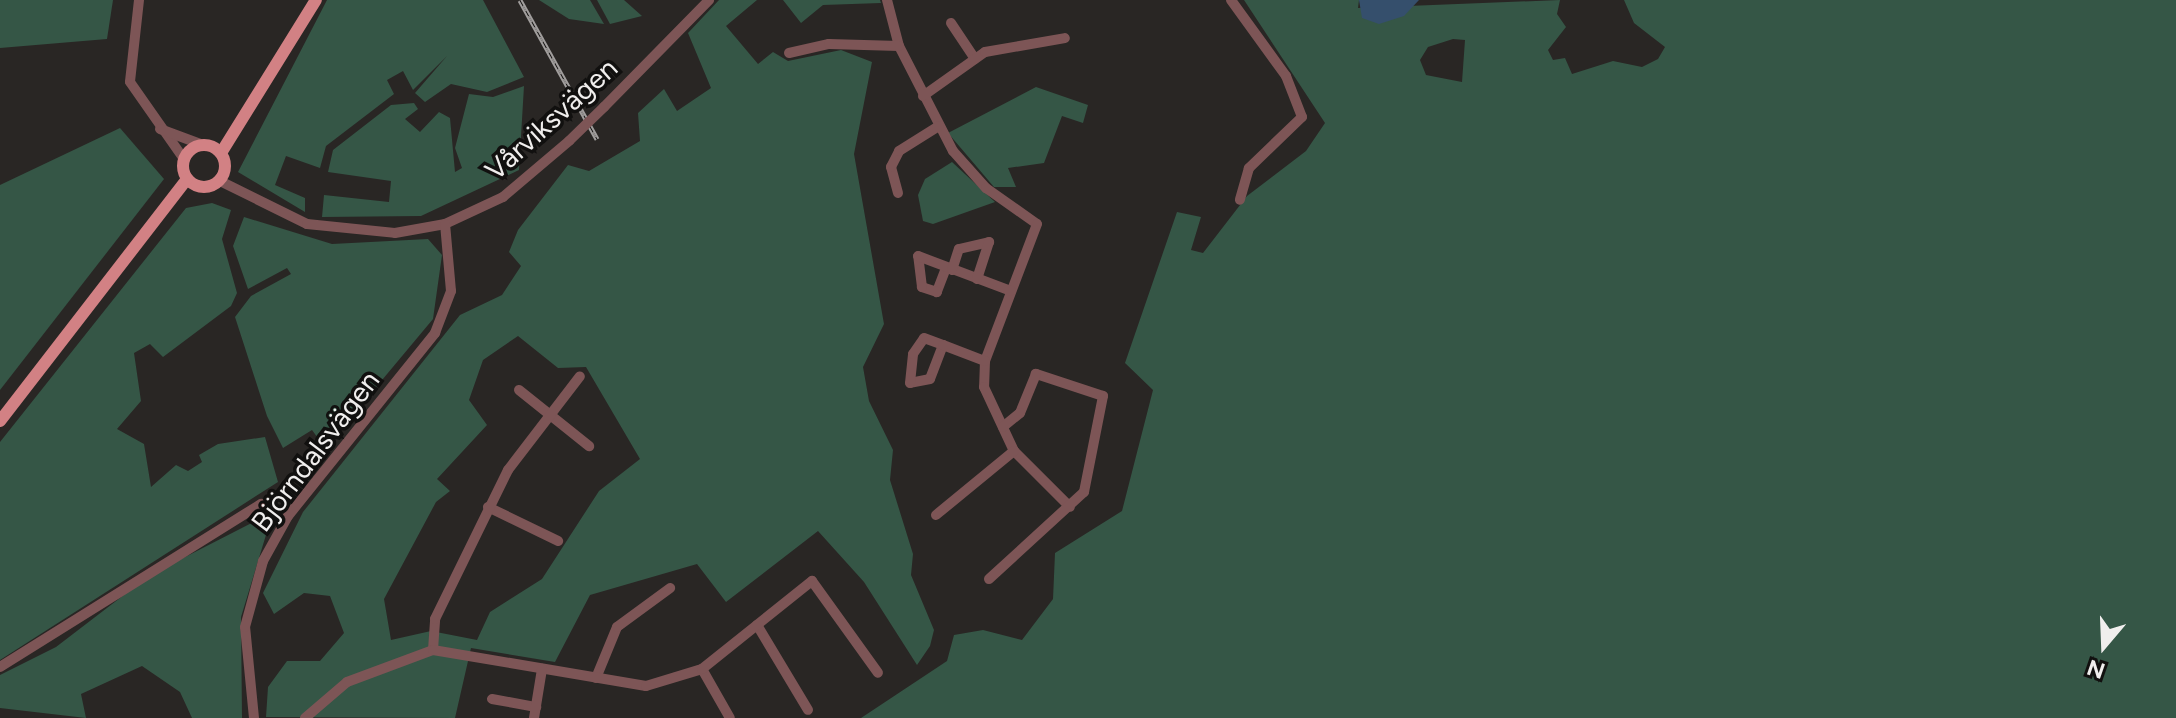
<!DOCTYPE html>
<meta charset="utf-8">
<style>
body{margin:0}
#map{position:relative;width:2176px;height:718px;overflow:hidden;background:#292624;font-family:Figtree,sans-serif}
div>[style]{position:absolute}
.green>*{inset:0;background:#355646}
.water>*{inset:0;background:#354f6c}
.minor>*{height:10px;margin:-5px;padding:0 5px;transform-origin:5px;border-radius:5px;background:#7d5556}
.major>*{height:12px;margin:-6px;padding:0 6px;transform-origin:6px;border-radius:6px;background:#d28184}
.major>.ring{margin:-6px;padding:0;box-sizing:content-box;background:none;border:12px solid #d28184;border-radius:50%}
.rail>*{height:5px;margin-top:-2.5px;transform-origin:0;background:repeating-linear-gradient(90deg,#11100f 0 6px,#a19e9d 0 12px);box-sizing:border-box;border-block:2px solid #a19e9d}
.minor-bridge>*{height:10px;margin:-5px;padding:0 5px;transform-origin:5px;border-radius:5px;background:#7d5556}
span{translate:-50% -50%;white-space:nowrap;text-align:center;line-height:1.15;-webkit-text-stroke:7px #11100f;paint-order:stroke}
.street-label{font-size:28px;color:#f0eeed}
.north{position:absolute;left:2064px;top:606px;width:80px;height:80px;-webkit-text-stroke:6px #11100f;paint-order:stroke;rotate:199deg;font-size:22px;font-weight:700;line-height:32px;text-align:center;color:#f0eeed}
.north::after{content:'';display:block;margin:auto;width:28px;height:36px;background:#f0eeed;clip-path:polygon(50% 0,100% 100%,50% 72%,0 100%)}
</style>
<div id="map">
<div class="green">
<i style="clip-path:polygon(0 0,113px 0,107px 39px,0 48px)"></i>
<i style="clip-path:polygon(327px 0,483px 0,524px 77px,487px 92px,451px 84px,425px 102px,415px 93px,447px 56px,413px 90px,403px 71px,387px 80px,394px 94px,326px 146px,320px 168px,286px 156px,275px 185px,305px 198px,305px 212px,238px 172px)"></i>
<i style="clip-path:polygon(539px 0,590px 0,604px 24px,569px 19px)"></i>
<i style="clip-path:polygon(597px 0,624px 0,642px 16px,610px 24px)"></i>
<i style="clip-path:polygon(evenodd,719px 0,757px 0,726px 26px,758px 64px,773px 52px,788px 61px,841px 50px,872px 62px,854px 154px,884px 324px,863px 367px,869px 401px,893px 450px,890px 480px,913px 554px,911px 575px,934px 630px,930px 646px,917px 665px,864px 582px,818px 531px,726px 602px,697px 564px,590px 595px,555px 662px,471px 648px,455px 718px,266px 717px,268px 687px,287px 661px,320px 661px,344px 633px,330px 596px,304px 593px,274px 614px,263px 593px,303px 512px,460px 315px,502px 295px,521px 266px,509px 252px,518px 230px,568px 165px,589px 171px,640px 141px,638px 113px,664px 89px,677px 111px,711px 88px,688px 33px,719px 0,518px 336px,558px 368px,586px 367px,640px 459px,599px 491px,542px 579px,490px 612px,477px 640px,431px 631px,391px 640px,384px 599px,436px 502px,450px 491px,437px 479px,487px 425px,469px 400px,483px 360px,518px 336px)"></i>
<i style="clip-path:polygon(783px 0,880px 0,881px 3px,823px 5px,801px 23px)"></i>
<i style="clip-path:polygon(evenodd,1244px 0,1359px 0,1358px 8px,1560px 0,1557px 14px,1566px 27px,1548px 50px,1553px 60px,1565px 58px,1572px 74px,1613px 61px,1642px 67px,1658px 59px,1665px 47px,1634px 23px,1624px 0,2176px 0,2176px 718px,861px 718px,947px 661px,954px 635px,983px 630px,1022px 640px,1053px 599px,1055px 553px,1122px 511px,1153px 390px,1125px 363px,1177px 212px,1201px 217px,1191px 250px,1203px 253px,1247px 196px,1306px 151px,1325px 123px,1244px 0,1453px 39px,1465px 40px,1462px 82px,1426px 75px,1420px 60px,1428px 47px,1453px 39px)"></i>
<i style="clip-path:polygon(524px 86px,519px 170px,421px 216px,322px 217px,324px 195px,389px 202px,391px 181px,328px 172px,333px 150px,391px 105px,414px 103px,418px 109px,405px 119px,420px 132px,439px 112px,450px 118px,455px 172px,462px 168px,455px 148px,469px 94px,493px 97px)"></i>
<i style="clip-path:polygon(1036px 87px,1088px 105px,1083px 123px,1062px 116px,1044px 163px,1008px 168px,1016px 187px,994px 187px,948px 133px)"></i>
<i style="clip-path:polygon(120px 128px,164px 179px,0 390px,0 185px)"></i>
<i style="clip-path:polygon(952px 162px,995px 202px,933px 224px,923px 221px,918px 195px,925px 179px)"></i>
<i style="clip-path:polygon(212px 203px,231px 210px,222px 239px,237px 293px,231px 306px,163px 357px,150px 344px,134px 353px,141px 401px,117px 429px,144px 444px,151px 487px,176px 465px,188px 471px,202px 462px,199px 455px,218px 444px,265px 437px,278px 482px,0 660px,0 442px,186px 208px)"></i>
<i style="clip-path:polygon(244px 217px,332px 244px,428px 239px,442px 255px,433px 319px,347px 422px,320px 441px,312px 430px,283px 448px,267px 416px,235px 317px,251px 296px,291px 274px,287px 268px,248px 289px,233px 246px)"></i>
<i style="clip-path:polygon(273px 512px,241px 617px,242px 718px,192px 718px,180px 692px,142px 666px,81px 694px,86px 718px,0 708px,0 675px,56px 647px,150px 575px)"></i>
</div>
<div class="water">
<i style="clip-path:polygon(1359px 0,1419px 0,1404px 16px,1379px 24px,1362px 18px)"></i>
</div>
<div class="minor">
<i style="left:139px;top:0;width:82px;rotate:96.3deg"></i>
<i style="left:130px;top:82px;width:94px;rotate:55deg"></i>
<i style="left:887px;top:0;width:48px;rotate:75.4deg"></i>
<i style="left:899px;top:46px;width:118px;rotate:62.8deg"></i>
<i style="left:953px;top:151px;width:50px;rotate:48.3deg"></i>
<i style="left:986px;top:188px;width:62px;rotate:35.2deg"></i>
<i style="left:1037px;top:224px;width:147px;rotate:110.8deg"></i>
<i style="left:985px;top:361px;width:26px;rotate:92deg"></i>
<i style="left:984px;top:387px;width:71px;rotate:64.9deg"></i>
<i style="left:1014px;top:451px;width:79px;rotate:45deg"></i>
<i style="left:1231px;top:0;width:94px;rotate:54.1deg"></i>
<i style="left:1286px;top:76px;width:44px;rotate:68.7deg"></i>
<i style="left:1302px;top:117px;width:74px;rotate:136.1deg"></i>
<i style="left:1249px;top:168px;width:33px;rotate:106deg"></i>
<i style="left:951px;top:23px;width:43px;rotate:56.3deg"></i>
<i style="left:789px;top:53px;width:41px;rotate:-12.7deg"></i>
<i style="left:829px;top:44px;width:70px;rotate:1.6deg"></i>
<i style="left:923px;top:96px;width:76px;rotate:-35.4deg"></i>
<i style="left:985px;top:52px;width:81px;rotate:-9.9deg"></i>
<i style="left:604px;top:107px;width:150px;rotate:-45.5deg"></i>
<i style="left:160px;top:129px;width:46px;rotate:20.4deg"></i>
<i style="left:220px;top:181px;width:97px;rotate:26.3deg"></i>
<i style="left:307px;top:224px;width:88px;rotate:5.8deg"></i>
<i style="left:395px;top:233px;width:51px;rotate:-10.2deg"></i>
<i style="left:445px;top:224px;width:64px;rotate:-25deg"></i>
<i style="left:503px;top:197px;width:87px;rotate:-40.3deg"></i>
<i style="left:898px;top:193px;width:27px;rotate:-105deg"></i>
<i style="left:891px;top:167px;width:18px;rotate:-63deg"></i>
<i style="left:899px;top:151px;width:47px;rotate:-32deg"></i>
<i style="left:946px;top:268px;width:26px;rotate:111deg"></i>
<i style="left:937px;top:292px;width:16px;rotate:-162deg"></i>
<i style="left:922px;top:287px;width:31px;rotate:-97deg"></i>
<i style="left:918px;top:256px;width:99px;rotate:20.6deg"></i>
<i style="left:952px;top:270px;width:22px;rotate:-72deg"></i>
<i style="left:959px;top:249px;width:31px;rotate:-13deg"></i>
<i style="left:989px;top:242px;width:39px;rotate:108deg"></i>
<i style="left:943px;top:345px;width:36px;rotate:111deg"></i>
<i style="left:930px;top:379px;width:20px;rotate:169deg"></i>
<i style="left:910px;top:383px;width:29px;rotate:-84deg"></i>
<i style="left:913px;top:354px;width:19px;rotate:-55deg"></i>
<i style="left:924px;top:338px;width:20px;rotate:20deg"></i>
<i style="left:943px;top:345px;width:45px;rotate:20.9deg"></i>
<i style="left:519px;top:390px;width:90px;rotate:38.7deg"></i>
<i style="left:488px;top:507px;width:78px;rotate:25.9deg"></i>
<i style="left:936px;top:515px;width:101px;rotate:-39.4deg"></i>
<i style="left:989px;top:579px;width:129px;rotate:-42.5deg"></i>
<i style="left:1084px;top:492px;width:98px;rotate:-78.8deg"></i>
<i style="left:1103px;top:396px;width:71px;rotate:-161.8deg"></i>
<i style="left:1036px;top:374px;width:42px;rotate:112.3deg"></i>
<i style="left:1020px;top:413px;width:22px;rotate:141deg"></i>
<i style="left:757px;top:625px;width:99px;rotate:59deg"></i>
<i style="left:433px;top:650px;width:31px;rotate:-86deg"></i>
<i style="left:435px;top:619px;width:166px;rotate:-63.9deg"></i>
<i style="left:508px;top:470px;width:118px;rotate:-52.5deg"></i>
<i style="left:0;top:667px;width:308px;rotate:-32deg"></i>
<i style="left:702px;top:669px;width:56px;rotate:60.3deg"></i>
<i style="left:596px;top:678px;width:55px;rotate:-67.6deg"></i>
<i style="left:617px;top:627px;width:66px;rotate:-36.3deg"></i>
<i style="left:492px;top:699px;width:45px;rotate:10.3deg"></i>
<i style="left:254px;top:718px;width:91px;rotate:-95.6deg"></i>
<i style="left:245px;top:627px;width:68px;rotate:-74.7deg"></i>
<i style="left:263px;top:561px;width:51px;rotate:-60.9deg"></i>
<i style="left:288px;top:516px;width:235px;rotate:-51.2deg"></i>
<i style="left:435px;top:333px;width:45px;rotate:-69.1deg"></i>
<i style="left:451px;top:291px;width:67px;rotate:-95.1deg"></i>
<i style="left:305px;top:718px;width:55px;rotate:-40.6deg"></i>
<i style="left:347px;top:682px;width:92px;rotate:-20.4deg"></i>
<i style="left:433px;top:650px;width:216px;rotate:9.6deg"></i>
<i style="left:646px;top:686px;width:59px;rotate:-16.9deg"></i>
<i style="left:702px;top:669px;width:141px;rotate:-38.7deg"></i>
<i style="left:812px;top:581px;width:113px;rotate:54.3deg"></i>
<i style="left:534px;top:718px;width:50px;rotate:-80.7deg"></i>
</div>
<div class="major">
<i class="ring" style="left:183px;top:145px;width:30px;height:30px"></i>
<i style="left:221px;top:153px;width:180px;rotate:-58.2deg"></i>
<i style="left:0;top:421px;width:306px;rotate:-52.3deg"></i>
</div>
<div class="rail">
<i style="left:520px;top:0;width:159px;rotate:61deg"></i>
</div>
<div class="minor-bridge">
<i style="left:569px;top:141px;width:49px;rotate:-44.2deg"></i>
</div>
<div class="street-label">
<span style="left:551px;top:119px;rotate:-42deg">Vårviksvägen</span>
<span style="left:315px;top:451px;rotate:-53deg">Björndalsvägen</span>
</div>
<div class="north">N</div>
</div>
